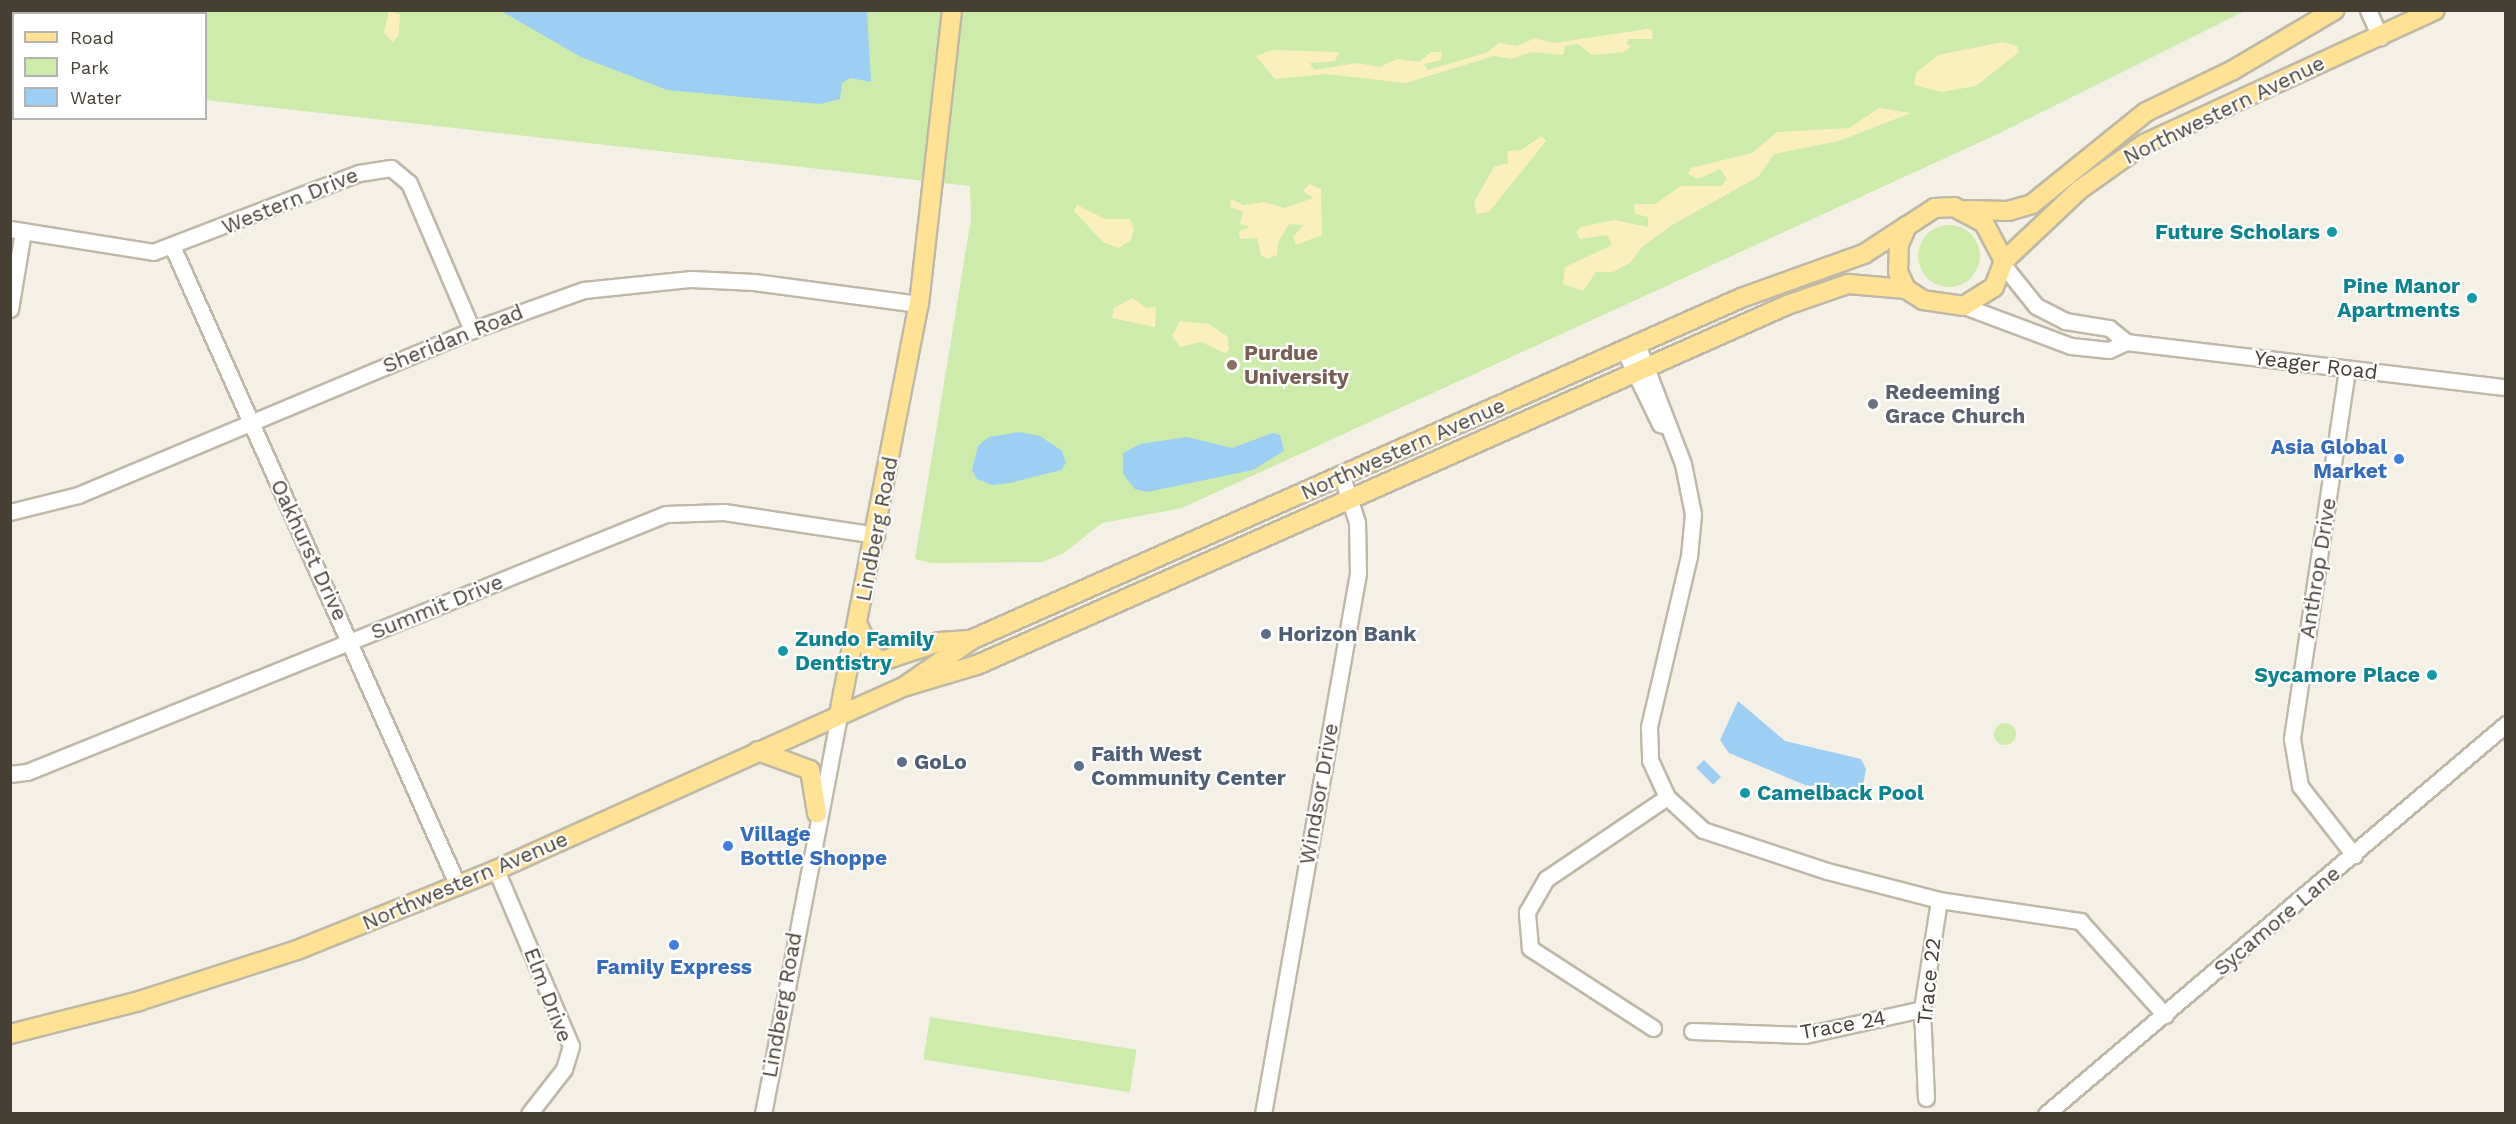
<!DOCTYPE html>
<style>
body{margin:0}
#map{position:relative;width:2516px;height:1124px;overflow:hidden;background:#f4f0e5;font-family:"Work Sans",sans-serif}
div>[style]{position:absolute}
.green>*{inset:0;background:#cdebab;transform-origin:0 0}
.round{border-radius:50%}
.sand>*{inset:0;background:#fbefbe}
.water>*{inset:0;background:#9dcff5;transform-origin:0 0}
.roads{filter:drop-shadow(2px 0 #c0b8a7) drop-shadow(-2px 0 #c0b8a7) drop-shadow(0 2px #c0b8a7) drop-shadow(0 -2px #c0b8a7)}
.minor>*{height:15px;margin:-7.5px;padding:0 7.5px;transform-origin:7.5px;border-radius:7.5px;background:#fff}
.major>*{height:18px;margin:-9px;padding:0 9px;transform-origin:9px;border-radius:9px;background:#ffe293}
.dots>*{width:16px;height:16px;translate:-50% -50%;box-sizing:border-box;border:3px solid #fff;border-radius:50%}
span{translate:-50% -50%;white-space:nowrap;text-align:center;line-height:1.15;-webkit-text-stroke:4.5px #fff;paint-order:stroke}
.street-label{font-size:21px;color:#464034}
.culture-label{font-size:21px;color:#0d838f;font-weight:700}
.right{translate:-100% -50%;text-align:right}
.left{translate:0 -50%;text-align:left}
.education-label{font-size:21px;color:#785e54;font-weight:700}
.worship-label{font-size:21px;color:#5b616d;font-weight:700}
.shop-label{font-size:21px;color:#366cbe;font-weight:700}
.service-label{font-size:21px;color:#4e5e75;font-weight:700}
.frame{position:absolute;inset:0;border:12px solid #464034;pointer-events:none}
.legend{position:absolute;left:12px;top:12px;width:195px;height:108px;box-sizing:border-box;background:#fff;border:2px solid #b5b3ae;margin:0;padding:8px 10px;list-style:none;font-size:18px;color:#464034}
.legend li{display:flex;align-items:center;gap:12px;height:30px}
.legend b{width:30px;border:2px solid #b5b3ae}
</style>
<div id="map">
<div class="green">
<i style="clip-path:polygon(11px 10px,2245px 11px,2000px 133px,1182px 508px,1102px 523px,1064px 553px,1042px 562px,931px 563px,915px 559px,971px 219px,970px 186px,206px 100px,206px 14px,14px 14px,11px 78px)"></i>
<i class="round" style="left:1918px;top:225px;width:62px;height:62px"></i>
<i class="round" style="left:1994px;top:723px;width:22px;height:22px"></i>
<i style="left:930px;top:1017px;width:209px;height:43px;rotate:9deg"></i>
</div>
<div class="sand">
<i style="clip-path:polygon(389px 11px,400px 15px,399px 35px,393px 42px,384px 33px)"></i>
<i style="clip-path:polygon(1647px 29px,1652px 30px,1653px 39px,1629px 39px,1626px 43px,1631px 47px,1624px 52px,1592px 55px,1578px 44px,1565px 46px,1563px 55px,1531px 52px,1512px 59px,1494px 56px,1406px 83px,1326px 74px,1275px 79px,1256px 56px,1272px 50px,1339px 52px,1335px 61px,1310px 63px,1314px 70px,1357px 63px,1380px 67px,1397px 59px,1419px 62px,1431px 52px,1442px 52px,1441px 60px,1424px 64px,1428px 70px,1486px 53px,1499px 43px,1517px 46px,1535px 38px,1554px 43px)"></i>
<i style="clip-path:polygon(2003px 42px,2017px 46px,2019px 52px,1976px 86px,1942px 92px,1914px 85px,1916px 73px,1938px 55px)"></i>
<i style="clip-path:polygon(1879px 108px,1911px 113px,1839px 141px,1774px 154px,1758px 177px,1672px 225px,1642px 247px,1630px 263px,1613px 272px,1596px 272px,1583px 291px,1563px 284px,1565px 267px,1612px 245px,1607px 235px,1580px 239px,1576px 232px,1581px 227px,1614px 220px,1648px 227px,1648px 217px,1635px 214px,1634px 204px,1655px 204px,1681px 186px,1722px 186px,1727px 179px,1720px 169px,1698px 179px,1688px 174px,1691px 168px,1752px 153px,1777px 132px,1849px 128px)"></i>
<i style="clip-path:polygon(1542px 136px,1546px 141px,1489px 212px,1477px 214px,1474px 202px,1494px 167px,1508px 163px,1507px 151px,1521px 150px)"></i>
<i style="clip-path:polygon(1309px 184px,1321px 189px,1322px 235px,1296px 245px,1293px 237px,1304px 225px,1289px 224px,1278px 242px,1277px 255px,1268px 259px,1261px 255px,1257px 238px,1240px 239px,1239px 231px,1250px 227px,1240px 224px,1243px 212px,1230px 207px,1231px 199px,1243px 205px,1264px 202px,1285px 208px,1313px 198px,1303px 191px)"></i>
<i style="clip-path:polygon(1077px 205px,1105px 219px,1130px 219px,1134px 229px,1131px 240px,1119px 248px,1103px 242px,1074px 211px)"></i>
<i style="clip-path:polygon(1132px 298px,1147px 308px,1156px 307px,1155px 327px,1112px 318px,1114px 308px)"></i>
<i style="clip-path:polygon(1180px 321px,1209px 324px,1228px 337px,1229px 350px,1225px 353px,1201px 342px,1180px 347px,1172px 336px)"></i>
</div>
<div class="water">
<i style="clip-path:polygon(501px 11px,867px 11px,871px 82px,850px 78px,842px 83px,840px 99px,820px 104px,667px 90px,581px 57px)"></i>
<i style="clip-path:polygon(1019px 432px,1040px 436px,1062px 451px,1066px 463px,1061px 470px,1010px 483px,992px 485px,977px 479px,972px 470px,978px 446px,989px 437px)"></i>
<i style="clip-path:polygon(1273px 433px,1280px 435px,1284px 451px,1253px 470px,1147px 492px,1135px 489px,1123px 474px,1123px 453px,1140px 444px,1187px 437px,1232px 448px)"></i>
<i style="clip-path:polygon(1738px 701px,1785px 741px,1861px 759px,1866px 769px,1862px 791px,1805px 785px,1729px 753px,1720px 740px)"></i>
<i style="left:1704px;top:760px;width:24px;height:11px;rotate:45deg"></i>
</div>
<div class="roads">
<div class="minor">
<i style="left:2368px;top:10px;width:30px;rotate:66deg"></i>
<i style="left:10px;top:229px;width:145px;rotate:9.1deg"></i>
<i style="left:153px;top:252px;width:221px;rotate:-21deg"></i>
<i style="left:359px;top:173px;width:32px;rotate:-9deg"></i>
<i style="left:391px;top:168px;width:23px;rotate:40deg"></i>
<i style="left:409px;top:183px;width:160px;rotate:66.8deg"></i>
<i style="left:173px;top:248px;width:699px;rotate:65.93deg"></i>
<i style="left:2004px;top:266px;width:51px;rotate:51.3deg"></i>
<i style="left:2036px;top:306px;width:33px;rotate:27deg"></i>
<i style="left:2065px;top:321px;width:45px;rotate:9deg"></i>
<i style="left:2109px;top:328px;width:22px;rotate:39deg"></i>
<i style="left:2126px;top:342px;width:383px;rotate:6.8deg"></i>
<i style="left:1964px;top:306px;width:114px;rotate:20.5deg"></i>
<i style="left:2071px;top:346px;width:38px;rotate:6deg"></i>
<i style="left:2109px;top:350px;width:19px;rotate:-25deg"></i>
<i style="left:10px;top:309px;width:79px;rotate:-80.5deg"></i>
<i style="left:1637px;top:344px;width:129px;rotate:69deg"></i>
<i style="left:1683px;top:464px;width:51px;rotate:78.7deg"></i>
<i style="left:1693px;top:514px;width:42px;rotate:95.4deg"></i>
<i style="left:1689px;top:556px;width:176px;rotate:103.2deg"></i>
<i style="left:1649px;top:727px;width:33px;rotate:88deg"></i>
<i style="left:1650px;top:760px;width:41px;rotate:65.3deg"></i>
<i style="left:1667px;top:797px;width:49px;rotate:42.5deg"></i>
<i style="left:1703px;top:830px;width:131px;rotate:18.3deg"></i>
<i style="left:1827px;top:871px;width:116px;rotate:14.5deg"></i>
<i style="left:1939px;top:900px;width:143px;rotate:8.5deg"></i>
<i style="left:2080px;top:921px;width:127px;rotate:47.9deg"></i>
<i style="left:1624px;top:350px;width:82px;rotate:64.1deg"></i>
<i style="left:1660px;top:424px;width:7px;rotate:16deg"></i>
<i style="left:2347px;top:370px;width:373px;rotate:98.5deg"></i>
<i style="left:2292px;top:739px;width:48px;rotate:80.3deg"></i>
<i style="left:2300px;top:786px;width:88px;rotate:52deg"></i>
<i style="left:10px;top:512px;width:70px;rotate:-14deg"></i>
<i style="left:78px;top:495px;width:427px;rotate:-22.7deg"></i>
<i style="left:472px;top:330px;width:119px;rotate:-19.7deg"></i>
<i style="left:584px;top:290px;width:108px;rotate:-5.9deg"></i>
<i style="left:691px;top:279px;width:63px;rotate:2.7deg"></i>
<i style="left:754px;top:282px;width:166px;rotate:7.6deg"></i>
<i style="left:10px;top:774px;width:17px;rotate:-7deg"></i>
<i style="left:27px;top:772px;width:689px;rotate:-21.99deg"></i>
<i style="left:666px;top:514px;width:58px;rotate:-2deg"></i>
<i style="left:724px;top:512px;width:154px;rotate:8.6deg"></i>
<i style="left:496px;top:870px;width:191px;rotate:66.9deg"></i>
<i style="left:571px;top:1046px;width:24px;rotate:107deg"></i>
<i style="left:564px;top:1069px;width:57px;rotate:127.9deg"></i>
<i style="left:1653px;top:1028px;width:147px;rotate:-147deg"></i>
<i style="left:1530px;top:948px;width:36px;rotate:-95deg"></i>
<i style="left:1527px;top:912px;width:38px;rotate:-60deg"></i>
<i style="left:1546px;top:879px;width:146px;rotate:-34.1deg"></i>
<i style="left:1692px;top:1031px;width:113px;rotate:2deg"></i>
<i style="left:1805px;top:1035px;width:120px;rotate:-12.5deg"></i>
<i style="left:1926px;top:1098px;width:89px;rotate:-92.6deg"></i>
<i style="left:1922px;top:1009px;width:110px;rotate:-81.1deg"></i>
<i style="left:763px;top:1114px;width:407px;rotate:-79.2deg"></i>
<i style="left:1263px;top:1114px;width:549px;rotate:-80.04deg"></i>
<i style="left:1358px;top:573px;width:51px;rotate:-91.1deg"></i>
<i style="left:1357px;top:522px;width:47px;rotate:-108.4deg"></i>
<i style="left:2046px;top:1114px;width:603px;rotate:-40.29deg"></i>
</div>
<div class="major">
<i style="left:1954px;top:207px;width:34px;rotate:28deg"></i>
<i style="left:1984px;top:223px;width:43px;rotate:62.2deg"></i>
<i style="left:2004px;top:261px;width:28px;rotate:111deg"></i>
<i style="left:1994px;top:287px;width:36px;rotate:148deg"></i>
<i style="left:1964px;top:306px;width:41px;rotate:-171.7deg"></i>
<i style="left:1923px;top:300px;width:20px;rotate:-147deg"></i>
<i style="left:1906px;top:289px;width:19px;rotate:-115deg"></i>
<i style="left:1898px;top:272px;width:28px;rotate:-88deg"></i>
<i style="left:1899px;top:244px;width:20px;rotate:-66deg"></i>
<i style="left:1907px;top:226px;width:33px;rotate:-33deg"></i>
<i style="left:1935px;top:208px;width:19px;rotate:-3deg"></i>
<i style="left:1967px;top:210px;width:41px;rotate:1.4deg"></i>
<i style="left:2008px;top:211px;width:25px;rotate:-16deg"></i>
<i style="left:2032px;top:204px;width:146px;rotate:-38.9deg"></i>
<i style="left:2146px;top:112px;width:97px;rotate:-25.8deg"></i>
<i style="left:2233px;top:70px;width:118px;rotate:-30.5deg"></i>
<i style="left:2004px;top:261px;width:103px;rotate:-43.4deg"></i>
<i style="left:2079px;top:190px;width:80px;rotate:-35.3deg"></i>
<i style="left:2144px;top:144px;width:320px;rotate:-24.7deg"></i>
<i style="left:858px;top:625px;width:33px;rotate:65deg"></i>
<i style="left:872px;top:655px;width:12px;rotate:31deg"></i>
<i style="left:882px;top:661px;width:60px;rotate:-18.4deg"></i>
<i style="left:939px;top:642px;width:30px;rotate:-4deg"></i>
<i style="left:906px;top:686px;width:74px;rotate:-16.5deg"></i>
<i style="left:977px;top:665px;width:886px;rotate:-23.96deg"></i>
<i style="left:1787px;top:305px;width:65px;rotate:-19deg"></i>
<i style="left:1848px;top:284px;width:58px;rotate:4.9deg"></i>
<i style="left:839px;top:714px;width:418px;rotate:-79deg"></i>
<i style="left:919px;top:304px;width:296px;rotate:-83.6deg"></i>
<i style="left:758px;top:751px;width:55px;rotate:20.1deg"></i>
<i style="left:810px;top:770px;width:44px;rotate:80.8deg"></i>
<i style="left:10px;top:1034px;width:133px;rotate:-14.3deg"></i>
<i style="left:139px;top:1001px;width:166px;rotate:-17.9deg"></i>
<i style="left:297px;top:950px;width:214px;rotate:-21.9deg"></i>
<i style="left:496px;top:870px;width:448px;rotate:-24.2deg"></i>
<i style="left:905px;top:686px;width:83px;rotate:-34.7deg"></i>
<i style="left:973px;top:639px;width:840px;rotate:-23.94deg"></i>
<i style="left:1741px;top:298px;width:131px;rotate:-19.7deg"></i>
<i style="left:1864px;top:254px;width:51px;rotate:-33.1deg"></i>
</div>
</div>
<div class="dots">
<i style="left:2332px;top:232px;background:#0f9aa8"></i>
<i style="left:2472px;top:298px;background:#0f9aa8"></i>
<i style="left:1232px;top:365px;background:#8d6e63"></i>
<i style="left:1873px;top:404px;background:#6b7280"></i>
<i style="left:2399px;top:459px;background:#3f7fe0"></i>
<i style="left:1266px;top:634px;background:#5c6f8a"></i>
<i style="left:783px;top:651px;background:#0f9aa8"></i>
<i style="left:2432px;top:675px;background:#0f9aa8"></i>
<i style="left:902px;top:762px;background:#5c6f8a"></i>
<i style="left:1079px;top:766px;background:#5c6f8a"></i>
<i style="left:1745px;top:793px;background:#0f9aa8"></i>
<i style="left:728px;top:846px;background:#3f7fe0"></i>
<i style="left:674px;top:945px;background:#3f7fe0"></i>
</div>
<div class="street-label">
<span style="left:2224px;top:110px;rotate:-26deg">Northwestern Avenue</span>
<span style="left:290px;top:201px;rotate:-22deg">Western Drive</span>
<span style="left:453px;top:339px;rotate:-22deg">Sheridan Road</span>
<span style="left:2316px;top:365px;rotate:7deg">Yeager Road</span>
<span style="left:1403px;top:449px;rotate:-24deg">Northwestern Avenue</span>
<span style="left:877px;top:529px;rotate:-79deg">Lindberg Road</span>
<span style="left:309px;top:550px;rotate:65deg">Oakhurst Drive</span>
<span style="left:2318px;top:568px;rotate:-81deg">Anthrop Drive</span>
<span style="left:437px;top:607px;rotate:-22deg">Summit Drive</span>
<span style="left:1319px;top:794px;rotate:-80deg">Windsor Drive</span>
<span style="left:465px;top:881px;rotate:-23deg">Northwestern Avenue</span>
<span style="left:2277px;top:921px;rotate:-40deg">Sycamore Lane</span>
<span style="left:1929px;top:981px;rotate:-84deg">Trace 22</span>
<span style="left:548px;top:995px;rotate:69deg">Elm Drive</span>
<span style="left:782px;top:1005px;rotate:-80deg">Lindberg Road</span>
<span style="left:1843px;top:1025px;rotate:-10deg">Trace 24</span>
</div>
<div class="culture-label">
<span class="right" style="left:2320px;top:232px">Future Scholars</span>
<span class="right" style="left:2460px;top:298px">Pine Manor<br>Apartments</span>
<span class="left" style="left:795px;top:651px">Zundo Family<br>Dentistry</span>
<span class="right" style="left:2420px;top:675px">Sycamore Place</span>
<span class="left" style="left:1757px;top:793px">Camelback Pool</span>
</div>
<div class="education-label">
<span class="left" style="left:1244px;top:365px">Purdue<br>University</span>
</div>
<div class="worship-label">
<span class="left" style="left:1885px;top:404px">Redeeming<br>Grace Church</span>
</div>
<div class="shop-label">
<span class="right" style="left:2387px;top:459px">Asia Global<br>Market</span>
<span class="left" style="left:740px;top:846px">Village<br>Bottle Shoppe</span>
<span style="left:674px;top:967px">Family Express</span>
</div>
<div class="service-label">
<span class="left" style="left:1278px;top:634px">Horizon Bank</span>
<span class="left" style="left:1091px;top:766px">Faith West<br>Community Center</span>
<span class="left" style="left:914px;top:762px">GoLo</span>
</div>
<div class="frame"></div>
<ul class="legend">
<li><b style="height:8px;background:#ffe293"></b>Road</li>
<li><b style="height:16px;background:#cdebab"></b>Park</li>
<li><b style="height:16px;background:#9dcff5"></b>Water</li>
</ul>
</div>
